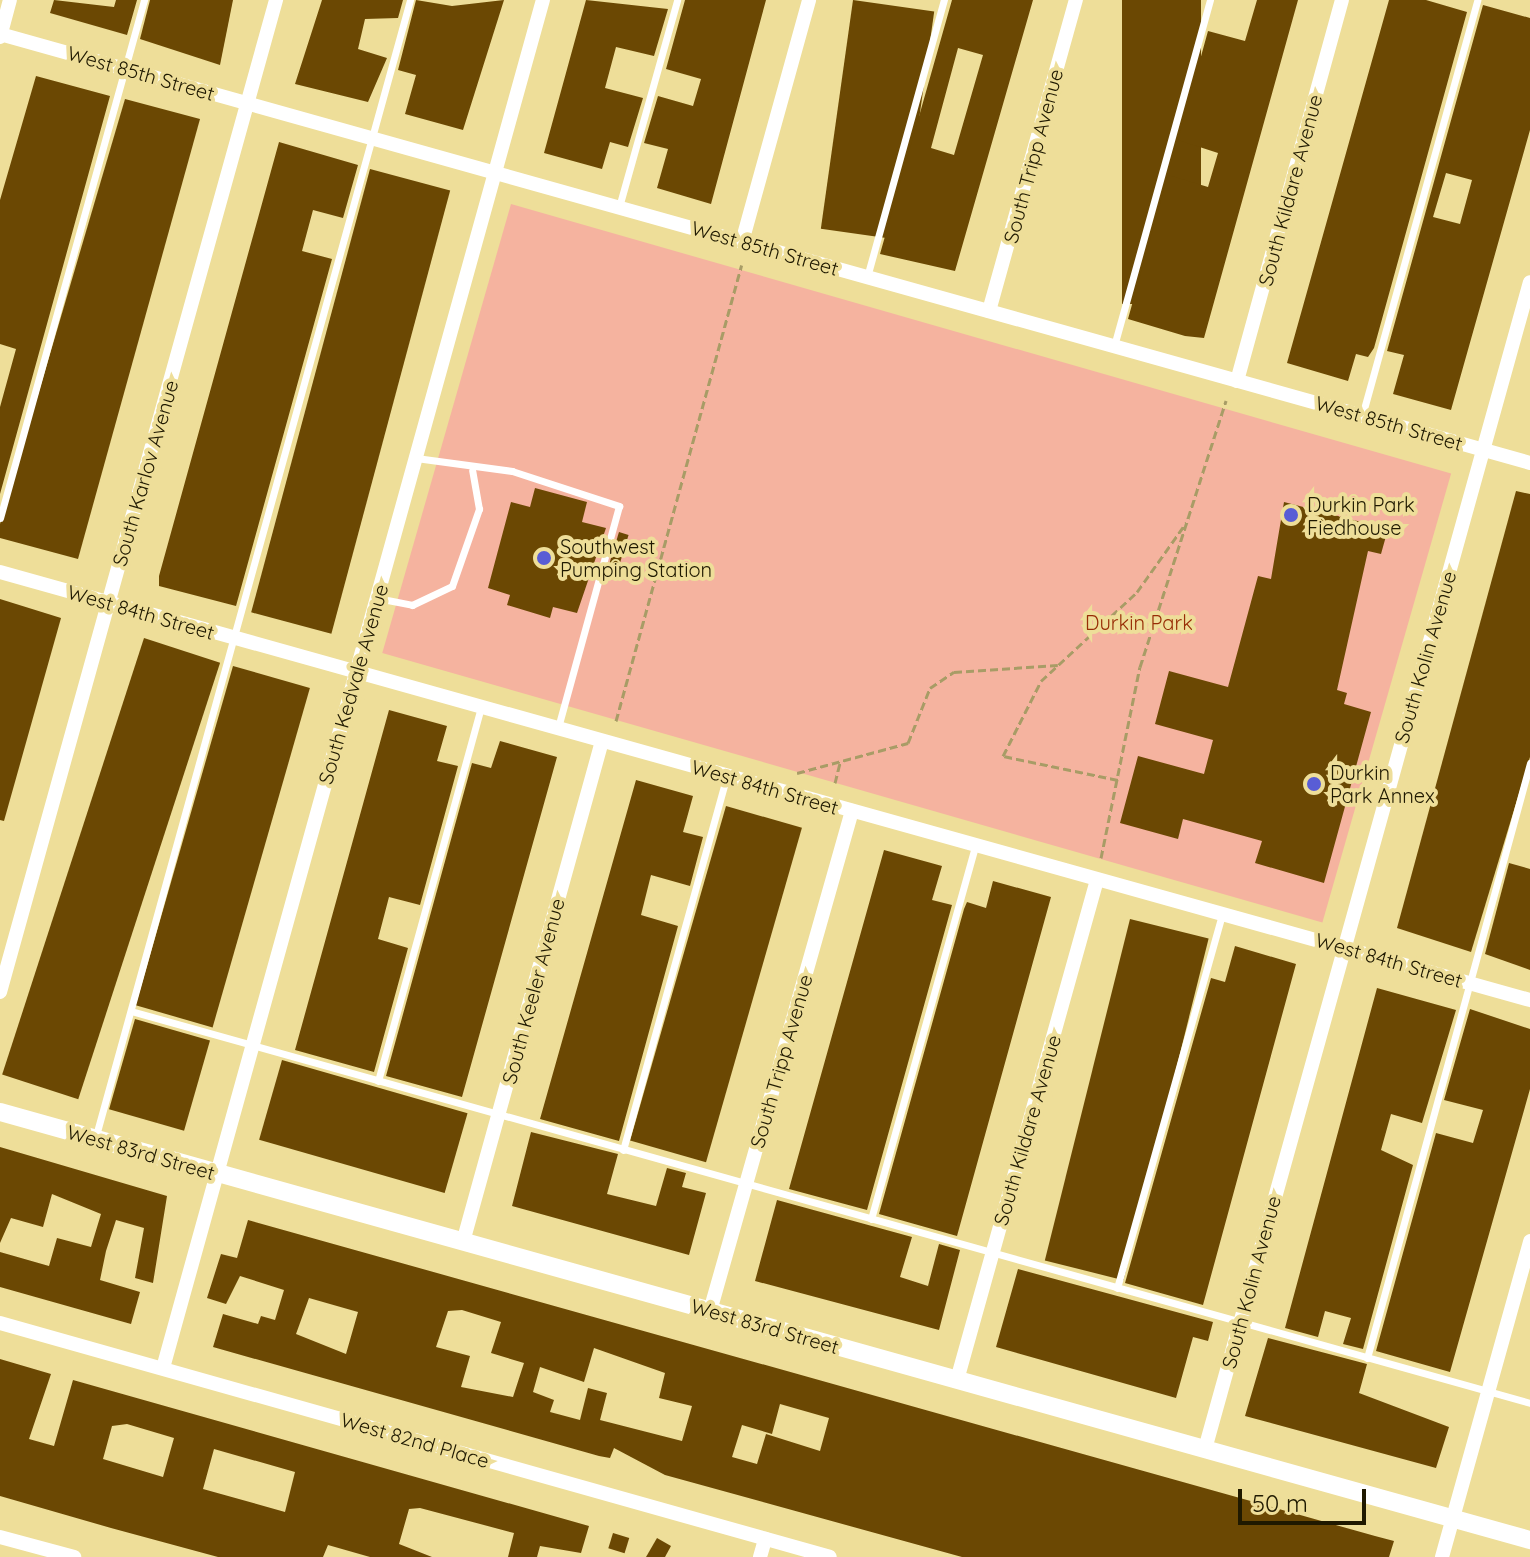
<!DOCTYPE html>
<style>
body{margin:0}
#map{position:relative;width:1530px;height:1557px;overflow:hidden;background:#eede99;font-family:Quicksand,sans-serif}
div>[style]{position:absolute}
.green>*{inset:0;background:#f5b39f;transform-origin:0 0}
.building>*{inset:0;background:#6b4803;transform-origin:0 0}
.path>*{height:3px;margin-top:-1.5px;transform-origin:0;background:repeating-linear-gradient(90deg,#a89c66 0 8px,transparent 0 12px)}
.lane>*{height:7px;margin:-3.5px;padding:0 3.5px;transform-origin:3.5px;border-radius:3.5px;background:#fff}
.street>*{height:14px;margin:-7px;padding:0 7px;transform-origin:7px;border-radius:7px;background:#fff}
.secondary>*{height:18px;margin:-9px;padding:0 9px;transform-origin:9px;border-radius:9px;background:#fff}
.dots>*{width:22px;height:22px;translate:-50% -50%;box-sizing:border-box;border:4px solid #eede99;border-radius:50%}
span{translate:-50% -50%;white-space:nowrap;text-align:center;line-height:1.15;-webkit-text-stroke:8px #eede99;paint-order:stroke}
.street-label{font-size:20px;color:#1f1900}
.poi-label{font-size:20px;color:#1f1900}
.left{translate:0 -50%;text-align:left}
.park-label{font-size:20px;color:#982d06}
.scale{position:absolute;left:1238px;top:1489px;width:128px;height:36px;box-sizing:border-box;border:4px solid #1f1900;border-top:0;padding-left:10px;font-size:24px;line-height:28px;white-space:nowrap;color:#1f1900;-webkit-text-stroke:6px #eede99;paint-order:stroke}
</style>
<div id="map">
<div class="green">
<i style="left:511px;top:204px;width:978px;height:467px;rotate:16deg"></i>
</div>
<div class="building">
<i style="clip-path:polygon(54px 0,114px 7px,116px 0,137px 0,127px 35px,50px 13px)"></i>
<i style="clip-path:polygon(150px 0,233px 0,220px 65px,140px 39px)"></i>
<i style="clip-path:polygon(322px 0,403px 0,398px 18px,365px 19px,358px 49px,387px 58px,368px 102px,295px 84px)"></i>
<i style="clip-path:polygon(416px 0,452px 6px,504px 0,463px 130px,405px 114px,416px 75px,398px 70px)"></i>
<i style="clip-path:polygon(586px 0,668px 9px,654px 56px,616px 47px,605px 88px,643px 98px,628px 147px,610px 142px,602px 169px,544px 153px)"></i>
<i style="clip-path:polygon(685px 0,766px 0,711px 204px,657px 188px,668px 149px,644px 143px,658px 96px,693px 106px,701px 79px,666px 69px)"></i>
<i style="left:853px;top:0;width:82px;height:231px;rotate:8deg"></i>
<i style="clip-path:polygon(evenodd,952px 0,1033px 0,955px 271px,880px 254px,952px 0,958px 48px,983px 55px,954px 155px,931px 148px,958px 48px)"></i>
<i style="left:1122px;top:0;width:79px;height:304px"></i>
<i style="clip-path:polygon(1257px 0,1298px 0,1204px 338px,1185px 336px,1128px 319px,1168px 175px,1208px 187px,1218px 153px,1178px 140px,1208px 31px,1245px 41px)"></i>
<i style="clip-path:polygon(1389px 0,1426px 0,1467px 12px,1374px 348px,1368px 357px,1356px 354px,1348px 381px,1287px 363px)"></i>
<i style="clip-path:polygon(evenodd,1483px 5px,1530px 18px,1530px 130px,1451px 410px,1393px 394px,1404px 355px,1387px 351px,1483px 5px,1446px 173px,1472px 180px,1460px 224px,1433px 217px,1446px 173px)"></i>
<i style="clip-path:polygon(36px 76px,110px 96px,0 494px,0 407px,16px 349px,0 344px,0 200px)"></i>
<i style="clip-path:polygon(125px 99px,200px 119px,78px 559px,0 538px,0 524px)"></i>
<i style="clip-path:polygon(279px 142px,358px 165px,343px 218px,313px 210px,302px 251px,332px 259px,236px 606px,159px 586px,159px 576px)"></i>
<i style="left:370px;top:169px;width:83px;height:459px;rotate:15deg"></i>
<i style="clip-path:polygon(535px 488px,587px 502px,582px 522px,606px 528px,577px 613px,553px 607px,550px 618px,507px 605px,510px 595px,488px 588px,511px 502px,530px 507px)"></i>
<i style="clip-path:polygon(1516px 491px,1530px 494px,1530px 757px,1471px 952px,1397px 928px)"></i>
<i style="clip-path:polygon(1284px 502px,1388px 529px,1381px 554px,1368px 551px,1337px 690px,1347px 693px,1344px 704px,1371px 712px,1324px 883px,1255px 863px,1262px 841px,1183px 819px,1178px 839px,1120px 823px,1138px 756px,1204px 774px,1213px 740px,1155px 724px,1169px 671px,1228px 687px,1258px 576px,1271px 579px)"></i>
<i style="left:619px;top:532px;width:10px;height:47px;rotate:17deg"></i>
<i style="clip-path:polygon(0 599px,61px 618px,4px 821px,0 820px)"></i>
<i style="left:144px;top:638px;width:80px;height:459px;rotate:18deg"></i>
<i style="left:233px;top:666px;width:80px;height:353px;rotate:16deg"></i>
<i style="clip-path:polygon(389px 710px,447px 726px,437px 761px,458px 766px,420px 905px,389px 897px,378px 939px,408px 948px,374px 1072px,295px 1050px)"></i>
<i style="clip-path:polygon(500px 741px,557px 757px,462px 1097px,386px 1076px,472px 763px,491px 768px)"></i>
<i style="clip-path:polygon(636px 780px,693px 796px,683px 832px,703px 837px,690px 886px,651px 875px,641px 915px,678px 926px,619px 1141px,540px 1119px)"></i>
<i style="left:726px;top:806px;width:79px;height:348px;rotate:16deg"></i>
<i style="clip-path:polygon(884px 850px,942px 866px,932px 900px,952px 905px,867px 1210px,789px 1189px)"></i>
<i style="clip-path:polygon(1509px 863px,1530px 869px,1530px 970px,1485px 954px)"></i>
<i style="clip-path:polygon(993px 881px,1051px 897px,957px 1236px,879px 1214px,964px 909px,967px 902px,986px 908px)"></i>
<i style="left:1130px;top:919px;width:81px;height:352px;rotate:14deg"></i>
<i style="clip-path:polygon(1235px 946px,1296px 964px,1203px 1305px,1125px 1283px,1211px 978px,1225px 982px)"></i>
<i style="clip-path:polygon(1377px 988px,1456px 1010px,1422px 1123px,1391px 1114px,1381px 1150px,1413px 1165px,1363px 1349px,1343px 1344px,1351px 1318px,1325px 1311px,1318px 1337px,1285px 1328px)"></i>
<i style="clip-path:polygon(1470px 1009px,1530px 1029px,1530px 1089px,1450px 1372px,1376px 1351px,1436px 1133px,1473px 1143px,1483px 1110px,1444px 1100px)"></i>
<i style="left:135px;top:1019px;width:78px;height:94px;rotate:16deg"></i>
<i style="left:282px;top:1060px;width:193px;height:83px;rotate:16deg"></i>
<i style="clip-path:polygon(531px 1132px,618px 1154px,607px 1194px,656px 1206px,667px 1168px,686px 1173px,682px 1187px,706px 1193px,689px 1255px,512px 1206px)"></i>
<i style="clip-path:polygon(0 1147px,167px 1196px,153px 1283px,135px 1278px,144px 1228px,116px 1220px,106px 1251px,100px 1280px,140px 1292px,131px 1324px,0 1287px,0 1252px,49px 1266px,57px 1238px,91px 1247px,101px 1214px,52px 1194px,43px 1227px,11px 1218px,0 1243px)"></i>
<i style="clip-path:polygon(777px 1200px,912px 1237px,900px 1277px,928px 1286px,939px 1244px,960px 1250px,939px 1330px,755px 1281px)"></i>
<i style="clip-path:polygon(evenodd,248px 1220px,1375px 1536px,1394px 1541px,1389px 1557px,962px 1557px,665px 1475px,614px 1448px,610px 1458px,599px 1456px,213px 1347px,223px 1314px,258px 1324px,261px 1316px,275px 1320px,284px 1290px,240px 1276px,226px 1304px,207px 1298px,221px 1254px,237px 1258px,248px 1220px,309px 1298px,358px 1312px,346px 1354px,296px 1334px,309px 1298px,248px 1220px,462px 1310px,501px 1322px,491px 1353px,524px 1363px,513px 1397px,461px 1387px,470px 1356px,436px 1347px,448px 1311px,462px 1310px,248px 1220px,594px 1348px,665px 1373px,659px 1398px,692px 1406px,682px 1441px,600px 1420px,607px 1393px,588px 1388px,580px 1420px,550px 1412px,554px 1400px,533px 1392px,540px 1367px,584px 1382px,594px 1348px,248px 1220px,780px 1404px,829px 1418px,820px 1451px,766px 1434px,757px 1464px,732px 1457px,742px 1425px,772px 1434px,780px 1404px)"></i>
<i style="clip-path:polygon(1018px 1269px,1213px 1322px,1208px 1341px,1193px 1337px,1176px 1398px,996px 1347px)"></i>
<i style="clip-path:polygon(1268px 1338px,1367px 1364px,1359px 1393px,1449px 1427px,1436px 1468px,1245px 1416px)"></i>
<i style="clip-path:polygon(evenodd,0 1359px,51px 1374px,29px 1439px,54px 1446px,73px 1380px,589px 1526px,581px 1553px,540px 1546px,537px 1557px,508px 1557px,514px 1533px,420px 1508px,409px 1509px,399px 1544px,432px 1557px,370px 1557px,328px 1545px,323px 1557px,218px 1557px,111px 1528px,0 1496px,0 1359px,127px 1424px,174px 1438px,163px 1477px,103px 1459px,112px 1426px,127px 1424px,0 1359px,214px 1449px,295px 1472px,285px 1512px,203px 1489px,214px 1449px)"></i>
<i style="left:613px;top:1533px;width:17px;height:16px;rotate:17deg"></i>
<i style="clip-path:polygon(657px 1538px,671px 1546px,665px 1557px,646px 1557px)"></i>
</div>
<div class="path">
<i style="left:616px;top:721px;width:473px;rotate:-74.6deg"></i>
<i style="left:797px;top:773px;width:115px;rotate:-15.1deg"></i>
<i style="left:908px;top:743px;width:59px;rotate:-68.2deg"></i>
<i style="left:930px;top:688px;width:29px;rotate:-34deg"></i>
<i style="left:954px;top:672px;width:104px;rotate:-3.9deg"></i>
<i style="left:1118px;top:780px;width:117px;rotate:-168.2deg"></i>
<i style="left:1003px;top:756px;width:84px;rotate:-63.1deg"></i>
<i style="left:1041px;top:681px;width:131px;rotate:-42.8deg"></i>
<i style="left:1137px;top:592px;width:85px;rotate:-54.6deg"></i>
<i style="left:835px;top:783px;width:21px;rotate:-76deg"></i>
<i style="left:1101px;top:858px;width:195px;rotate:-78.5deg"></i>
<i style="left:1140px;top:667px;width:280px;rotate:-72.1deg"></i>
</div>
<div class="lane">
<i style="left:619px;top:207px;width:215px;rotate:-74.3deg"></i>
<i style="left:867px;top:277px;width:288px;rotate:-74.5deg"></i>
<i style="left:1114px;top:346px;width:359px;rotate:-74.5deg"></i>
<i style="left:1362px;top:416px;width:432px;rotate:-74.5deg"></i>
<i style="left:416px;top:458px;width:97px;rotate:7.7deg"></i>
<i style="left:512px;top:471px;width:113px;rotate:18.1deg"></i>
<i style="left:619px;top:506px;width:230px;rotate:105.4deg"></i>
<i style="left:0;top:518px;width:538px;rotate:-74.46deg"></i>
<i style="left:377px;top:598px;width:36px;rotate:11deg"></i>
<i style="left:412px;top:605px;width:44px;rotate:-25.4deg"></i>
<i style="left:452px;top:586px;width:82px;rotate:-70.7deg"></i>
<i style="left:479px;top:509px;width:39px;rotate:-100deg"></i>
<i style="left:131px;top:1011px;width:1453px;rotate:15.65deg"></i>
<i style="left:378px;top:1081px;width:388px;rotate:-74.6deg"></i>
<i style="left:95px;top:1139px;width:1182px;rotate:-74.54deg"></i>
<i style="left:623px;top:1150px;width:388px;rotate:-74.5deg"></i>
<i style="left:871px;top:1219px;width:387px;rotate:-74.4deg"></i>
<i style="left:1117px;top:1288px;width:388px;rotate:-74.3deg"></i>
<i style="left:1367px;top:1358px;width:617px;rotate:-74.68deg"></i>
</div>
<div class="street">
<i style="left:0;top:34px;width:1589px;rotate:15.66deg"></i>
<i style="left:0;top:37px;width:38px;rotate:-75deg"></i>
<i style="left:742px;top:242px;width:251px;rotate:-74.5deg"></i>
<i style="left:989px;top:311px;width:323px;rotate:-74.4deg"></i>
<i style="left:1237px;top:381px;width:395px;rotate:-74.6deg"></i>
<i style="left:0;top:572px;width:1589px;rotate:15.63deg"></i>
<i style="left:0;top:992px;width:1030px;rotate:-74.45deg"></i>
<i style="left:463px;top:1242px;width:520px;rotate:-74.49deg"></i>
<i style="left:710px;top:1311px;width:520px;rotate:-74.15deg"></i>
<i style="left:0;top:1323px;width:862px;rotate:15.74deg"></i>
<i style="left:163px;top:1368px;width:1420px;rotate:-74.48deg"></i>
<i style="left:957px;top:1380px;width:519px;rotate:-74.36deg"></i>
<i style="left:1205px;top:1449px;width:1211px;rotate:-74.44deg"></i>
<i style="left:0;top:1537px;width:77px;rotate:15.1deg"></i>
<i style="left:760px;top:1557px;width:19px;rotate:-74deg"></i>
<i style="left:1442px;top:1557px;width:328px;rotate:-74.4deg"></i>
</div>
<div class="secondary">
<i style="left:0;top:1112px;width:1589px;rotate:15.63deg"></i>
</div>
<div class="dots">
<i style="left:1291px;top:515px;background:#595dd5"></i>
<i style="left:544px;top:558px;background:#595dd5"></i>
<i style="left:1314px;top:784px;background:#595dd5"></i>
</div>
<div class="street-label">
<span style="left:141px;top:73px;rotate:16deg">West 85th Street</span>
<span style="left:1033px;top:156px;rotate:-75deg">South Tripp Avenue</span>
<span style="left:1290px;top:190px;rotate:-75deg">South Kildare Avenue</span>
<span style="left:765px;top:248px;rotate:16deg">West 85th Street</span>
<span style="left:1389px;top:423px;rotate:16deg">West 85th Street</span>
<span style="left:145px;top:473px;rotate:-74deg">South Karlov Avenue</span>
<span style="left:141px;top:612px;rotate:16deg">West 84th Street</span>
<span style="left:1425px;top:657px;rotate:-74deg">South Kolin Avenue</span>
<span style="left:353px;top:684px;rotate:-74deg">South Kedvale Avenue</span>
<span style="left:765px;top:787px;rotate:16deg">West 84th Street</span>
<span style="left:1389px;top:960px;rotate:16deg">West 84th Street</span>
<span style="left:533px;top:991px;rotate:-75deg">South Keeler Avenue</span>
<span style="left:781px;top:1061px;rotate:-74deg">South Tripp Avenue</span>
<span style="left:1027px;top:1130px;rotate:-74deg">South Kildare Avenue</span>
<span style="left:141px;top:1152px;rotate:16deg">West 83rd Street</span>
<span style="left:1251px;top:1282px;rotate:-75deg">South Kolin Avenue</span>
<span style="left:765px;top:1326px;rotate:16deg">West 83rd Street</span>
<span style="left:415px;top:1440px;rotate:16deg">West 82nd Place</span>
</div>
<div class="poi-label">
<span class="left" style="left:1307px;top:516px">Durkin Park<br>Fiedhouse</span>
<span class="left" style="left:560px;top:558px">Southwest<br>Pumping Station</span>
<span class="left" style="left:1330px;top:784px">Durkin<br>Park Annex</span>
</div>
<div class="park-label">
<span style="left:1139px;top:622px">Durkin Park</span>
</div>
<div class="scale">50 m</div>
</div>
